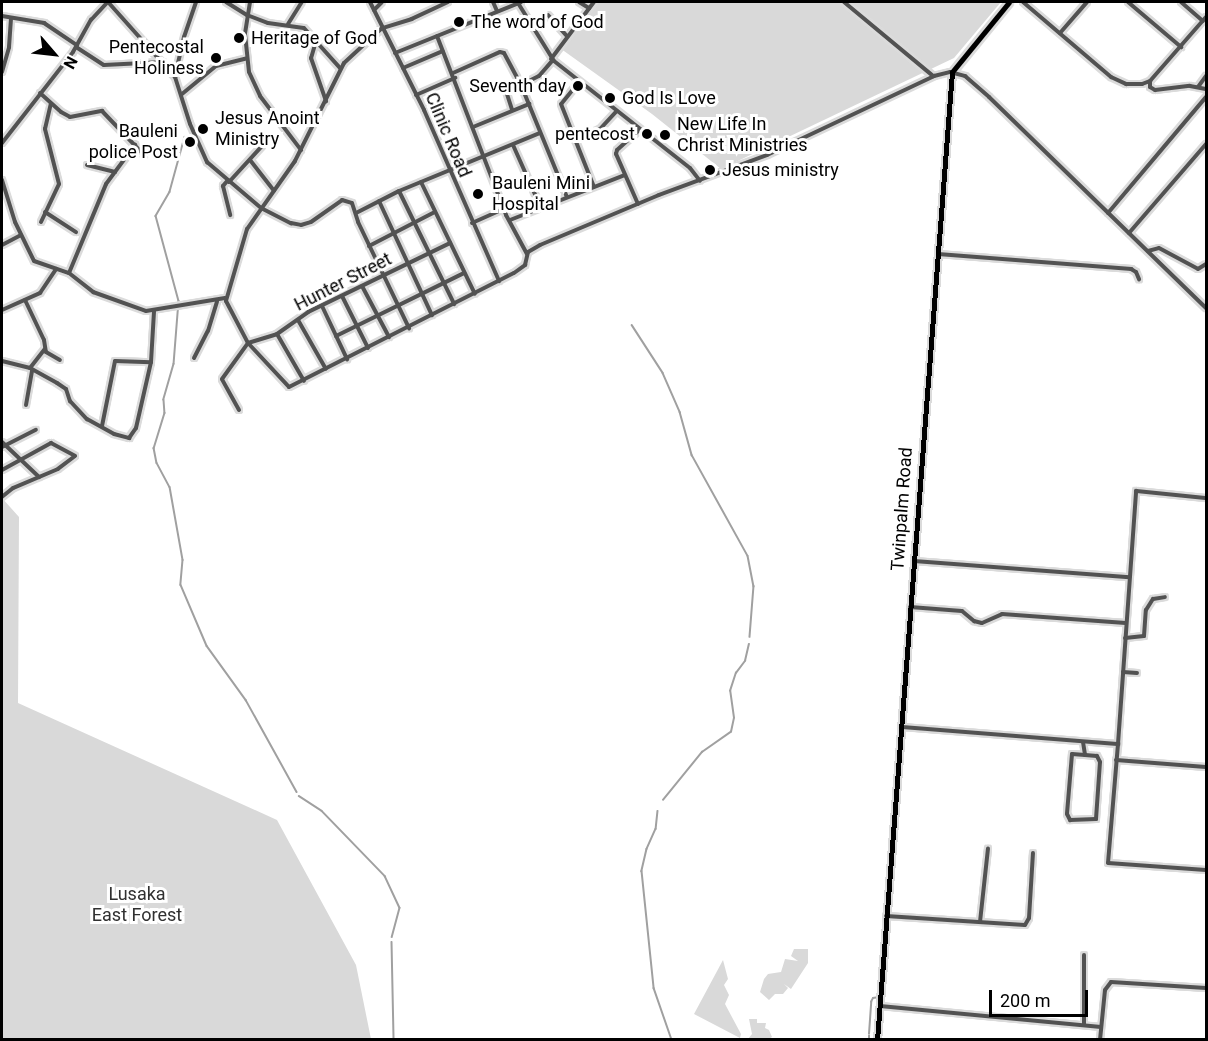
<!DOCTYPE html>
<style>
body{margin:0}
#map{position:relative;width:1208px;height:1041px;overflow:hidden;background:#fff;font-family:Roboto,sans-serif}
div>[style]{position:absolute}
.green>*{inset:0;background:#d9d9d9}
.stream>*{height:1.5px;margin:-0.75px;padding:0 0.75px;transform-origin:0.75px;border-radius:0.75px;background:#a0a0a0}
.roads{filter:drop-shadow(2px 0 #dbdbdb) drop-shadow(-2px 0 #dbdbdb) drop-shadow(0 2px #dbdbdb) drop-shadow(0 -2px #dbdbdb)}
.minor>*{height:4px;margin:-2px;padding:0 2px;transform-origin:2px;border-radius:2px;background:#525252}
.major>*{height:5px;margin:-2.5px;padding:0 2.5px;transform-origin:2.5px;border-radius:2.5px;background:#000}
.dots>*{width:16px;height:16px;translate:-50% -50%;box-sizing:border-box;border:3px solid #fff;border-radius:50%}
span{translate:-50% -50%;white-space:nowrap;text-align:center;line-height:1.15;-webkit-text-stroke:6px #fff;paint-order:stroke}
.poi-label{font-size:18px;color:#000}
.left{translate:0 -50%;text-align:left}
.right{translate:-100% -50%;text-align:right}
.street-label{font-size:18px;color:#000}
.park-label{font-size:18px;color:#303030}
.frame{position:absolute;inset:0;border:3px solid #000;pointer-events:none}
.north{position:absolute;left:24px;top:24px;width:60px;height:60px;-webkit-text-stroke:4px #fff;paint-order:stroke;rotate:118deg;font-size:16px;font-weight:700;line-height:24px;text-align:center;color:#000}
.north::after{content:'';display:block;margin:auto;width:21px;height:27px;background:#000;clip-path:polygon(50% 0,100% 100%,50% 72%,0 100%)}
.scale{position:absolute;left:989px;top:990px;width:99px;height:27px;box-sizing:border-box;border:3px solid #000;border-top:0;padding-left:8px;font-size:18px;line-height:21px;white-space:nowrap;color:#000;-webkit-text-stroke:4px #fff;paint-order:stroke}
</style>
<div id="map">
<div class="green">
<i style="clip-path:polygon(583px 2px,1001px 2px,954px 58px,721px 169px,652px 114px,557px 46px,585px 7px)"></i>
<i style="clip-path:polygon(2px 498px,19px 517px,18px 703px,277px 820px,356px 965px,371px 1039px,2px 1039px)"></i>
<i style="clip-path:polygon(794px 949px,808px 949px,808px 963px,791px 989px,784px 984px,788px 988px,783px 994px,775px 994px,769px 1000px,760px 992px,764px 979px,768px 974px,781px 972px,785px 959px,798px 961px,791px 956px)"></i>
<i style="clip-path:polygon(723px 960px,728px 979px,724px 985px,729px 995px,725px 1004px,741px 1034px,740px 1038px,694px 1014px)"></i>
<i style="clip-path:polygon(749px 1019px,757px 1019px,757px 1023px,766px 1023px,765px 1028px,769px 1030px,772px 1037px,769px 1039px,748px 1039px,752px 1034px)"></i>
</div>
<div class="stream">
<i style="left:185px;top:137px;width:57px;rotate:105.3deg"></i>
<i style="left:170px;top:192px;width:28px;rotate:120deg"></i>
<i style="left:156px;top:216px;width:88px;rotate:74.9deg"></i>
<i style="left:179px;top:301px;width:63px;rotate:94.5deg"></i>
<i style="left:174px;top:364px;width:37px;rotate:106deg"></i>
<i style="left:164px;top:400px;width:13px;rotate:86deg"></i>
<i style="left:165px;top:413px;width:37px;rotate:107deg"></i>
<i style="left:154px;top:448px;width:15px;rotate:79deg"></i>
<i style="left:157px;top:463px;width:27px;rotate:62deg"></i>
<i style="left:170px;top:487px;width:74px;rotate:79.9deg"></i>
<i style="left:183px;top:560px;width:25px;rotate:95deg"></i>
<i style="left:181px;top:585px;width:66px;rotate:66.9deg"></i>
<i style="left:207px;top:646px;width:67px;rotate:54.2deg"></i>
<i style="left:246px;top:700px;width:105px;rotate:61deg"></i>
<i style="left:632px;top:325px;width:57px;rotate:57.1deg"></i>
<i style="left:663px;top:373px;width:43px;rotate:66.4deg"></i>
<i style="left:680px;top:412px;width:45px;rotate:74.4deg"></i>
<i style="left:692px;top:455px;width:115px;rotate:61deg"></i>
<i style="left:748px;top:556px;width:31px;rotate:79deg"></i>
<i style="left:754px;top:586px;width:51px;rotate:94.5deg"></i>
<i style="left:299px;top:796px;width:27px;rotate:33deg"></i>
<i style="left:322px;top:811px;width:91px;rotate:45.9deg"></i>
<i style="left:385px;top:876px;width:35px;rotate:65deg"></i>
<i style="left:400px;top:908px;width:30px;rotate:105deg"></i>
<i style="left:663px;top:800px;width:62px;rotate:-50.9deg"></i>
<i style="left:702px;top:752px;width:35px;rotate:-35deg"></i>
<i style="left:731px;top:732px;width:14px;rotate:-78deg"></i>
<i style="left:734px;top:718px;width:27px;rotate:-98deg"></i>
<i style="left:730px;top:691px;width:19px;rotate:-72deg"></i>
<i style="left:736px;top:673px;width:15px;rotate:-53deg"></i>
<i style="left:745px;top:661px;width:17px;rotate:-77deg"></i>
<i style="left:658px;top:811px;width:18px;rotate:96deg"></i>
<i style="left:656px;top:829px;width:22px;rotate:114deg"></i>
<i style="left:647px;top:849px;width:23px;rotate:103deg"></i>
<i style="left:642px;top:871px;width:118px;rotate:84.1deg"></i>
<i style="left:654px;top:988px;width:55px;rotate:70.9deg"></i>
<i style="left:392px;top:942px;width:98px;rotate:88.8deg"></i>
<i style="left:869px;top:1034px;width:32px;rotate:-86deg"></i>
<i style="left:871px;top:1002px;width:4px;rotate:-63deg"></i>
<i style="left:873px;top:998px;width:6px;rotate:-9deg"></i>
<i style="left:869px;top:1040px;width:4px;rotate:-90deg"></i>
</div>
<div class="roads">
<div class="minor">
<i style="left:226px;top:2px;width:25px;rotate:32deg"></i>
<i style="left:247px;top:15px;width:22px;rotate:21deg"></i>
<i style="left:268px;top:23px;width:36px;rotate:8deg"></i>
<i style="left:304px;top:28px;width:54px;rotate:48deg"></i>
<i style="left:250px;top:2px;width:32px;rotate:99deg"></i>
<i style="left:245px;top:34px;width:38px;rotate:84deg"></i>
<i style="left:249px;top:72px;width:26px;rotate:65deg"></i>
<i style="left:260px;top:96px;width:68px;rotate:52.8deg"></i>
<i style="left:370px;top:2px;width:121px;rotate:63.4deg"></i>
<i style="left:424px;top:110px;width:187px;rotate:66.3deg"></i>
<i style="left:448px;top:2px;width:40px;rotate:155deg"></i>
<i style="left:412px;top:19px;width:31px;rotate:163deg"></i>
<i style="left:382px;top:28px;width:52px;rotate:137.4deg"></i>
<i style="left:344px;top:63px;width:110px;rotate:116.6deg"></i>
<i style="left:295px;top:161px;width:83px;rotate:125.2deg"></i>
<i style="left:247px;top:229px;width:75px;rotate:106.3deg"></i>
<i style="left:226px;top:301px;width:47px;rotate:62.4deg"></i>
<i style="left:248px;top:343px;width:60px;rotate:47deg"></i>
<i style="left:289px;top:387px;width:252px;rotate:-26.9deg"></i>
<i style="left:514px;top:273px;width:14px;rotate:-36deg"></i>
<i style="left:525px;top:265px;width:13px;rotate:-77deg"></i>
<i style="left:528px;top:252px;width:14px;rotate:-30deg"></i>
<i style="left:540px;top:245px;width:129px;rotate:-22.8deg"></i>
<i style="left:659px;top:195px;width:115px;rotate:-20.3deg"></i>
<i style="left:767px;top:155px;width:185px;rotate:-25.3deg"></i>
<i style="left:934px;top:76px;width:16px;rotate:-14deg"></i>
<i style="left:950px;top:72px;width:16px;rotate:15deg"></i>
<i style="left:965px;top:76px;width:32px;rotate:41deg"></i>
<i style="left:989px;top:97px;width:303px;rotate:44.2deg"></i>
<i style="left:493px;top:2px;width:10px;rotate:66deg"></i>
<i style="left:579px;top:2px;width:12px;rotate:31deg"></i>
<i style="left:844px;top:2px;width:116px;rotate:39.7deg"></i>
<i style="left:1023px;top:2px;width:116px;rotate:40.4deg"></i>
<i style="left:1111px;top:77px;width:17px;rotate:25deg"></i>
<i style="left:1126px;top:84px;width:16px"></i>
<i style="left:1142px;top:84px;width:9px;rotate:-21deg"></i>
<i style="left:1150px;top:81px;width:85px;rotate:-48.8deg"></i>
<i style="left:1128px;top:2px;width:70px;rotate:40.3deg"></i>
<i style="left:1181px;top:2px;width:29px;rotate:41deg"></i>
<i style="left:518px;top:3px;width:68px;rotate:58.2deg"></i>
<i style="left:554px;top:61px;width:173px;rotate:38.2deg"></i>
<i style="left:690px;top:168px;width:16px;rotate:52deg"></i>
<i style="left:374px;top:10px;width:11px;rotate:-45deg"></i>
<i style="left:548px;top:15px;width:28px;rotate:48deg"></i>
<i style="left:2px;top:16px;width:43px;rotate:9.5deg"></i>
<i style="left:44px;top:23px;width:40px;rotate:34deg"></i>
<i style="left:288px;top:24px;width:26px;rotate:-58deg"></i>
<i style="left:1060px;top:33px;width:41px;rotate:-48.9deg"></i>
<i style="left:437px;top:36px;width:192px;rotate:68.9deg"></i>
<i style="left:506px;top:215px;width:44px;rotate:61.7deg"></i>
<i style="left:316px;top:41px;width:18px;rotate:106deg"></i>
<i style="left:311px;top:58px;width:46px;rotate:70.8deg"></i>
<i style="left:76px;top:47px;width:33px;rotate:33deg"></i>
<i style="left:104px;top:65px;width:59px;rotate:-2.9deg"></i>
<i style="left:395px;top:53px;width:136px;rotate:-22deg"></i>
<i style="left:551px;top:59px;width:71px;rotate:-53deg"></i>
<i style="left:403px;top:68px;width:43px;rotate:-23deg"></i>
<i style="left:2px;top:72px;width:26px;rotate:-74deg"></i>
<i style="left:9px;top:47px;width:28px;rotate:-86deg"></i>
<i style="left:453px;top:73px;width:51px;rotate:-24.1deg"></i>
<i style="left:500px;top:52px;width:4px;rotate:14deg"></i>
<i style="left:504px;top:53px;width:36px;rotate:62deg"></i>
<i style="left:521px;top:85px;width:121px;rotate:67.7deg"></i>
<i style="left:175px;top:76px;width:40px;rotate:-77deg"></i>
<i style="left:184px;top:37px;width:37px;rotate:-71deg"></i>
<i style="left:579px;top:82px;width:28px;rotate:129deg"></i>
<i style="left:561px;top:104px;width:89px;rotate:68.3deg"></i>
<i style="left:1150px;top:82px;width:5px;rotate:90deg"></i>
<i style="left:1150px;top:87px;width:6px;rotate:31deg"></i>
<i style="left:1155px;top:90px;width:35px;rotate:-7deg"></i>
<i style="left:1190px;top:86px;width:16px;rotate:11deg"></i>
<i style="left:521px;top:85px;width:20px;rotate:-27deg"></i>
<i style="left:539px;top:76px;width:21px;rotate:-49deg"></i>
<i style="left:1198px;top:87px;width:14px;rotate:-54deg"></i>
<i style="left:506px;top:91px;width:20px;rotate:72deg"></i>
<i style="left:40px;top:93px;width:28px;rotate:42deg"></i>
<i style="left:61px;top:112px;width:10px;rotate:29deg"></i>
<i style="left:70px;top:117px;width:33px;rotate:-11deg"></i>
<i style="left:102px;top:111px;width:61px;rotate:46.3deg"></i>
<i style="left:182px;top:94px;width:44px;rotate:-39.5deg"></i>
<i style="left:216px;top:66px;width:32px;rotate:-14deg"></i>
<i style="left:416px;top:95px;width:43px;rotate:-23.6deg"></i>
<i style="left:473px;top:127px;width:61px;rotate:-22.3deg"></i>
<i style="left:575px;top:140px;width:27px;rotate:-24deg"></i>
<i style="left:600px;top:129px;width:23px;rotate:-47deg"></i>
<i style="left:2px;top:143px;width:115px;rotate:-52deg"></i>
<i style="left:73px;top:52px;width:37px;rotate:-61deg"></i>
<i style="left:91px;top:20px;width:25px;rotate:-47deg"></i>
<i style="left:108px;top:2px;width:101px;rotate:48.2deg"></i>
<i style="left:175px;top:77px;width:49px;rotate:72.3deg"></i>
<i style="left:190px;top:124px;width:42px;rotate:65.9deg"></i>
<i style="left:207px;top:162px;width:71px;rotate:40.4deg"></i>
<i style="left:261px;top:208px;width:34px;rotate:27deg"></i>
<i style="left:291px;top:223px;width:10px;rotate:11deg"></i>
<i style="left:301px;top:225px;width:10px;rotate:-17deg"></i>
<i style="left:311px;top:222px;width:38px;rotate:-35deg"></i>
<i style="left:342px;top:200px;width:10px;rotate:17deg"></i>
<i style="left:352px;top:203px;width:20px;rotate:72deg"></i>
<i style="left:358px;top:222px;width:118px;rotate:64.3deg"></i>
<i style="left:513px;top:145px;width:69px;rotate:66deg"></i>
<i style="left:250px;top:160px;width:39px;rotate:52deg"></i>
<i style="left:87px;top:165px;width:29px;rotate:14deg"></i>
<i style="left:2px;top:180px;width:44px;rotate:72.8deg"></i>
<i style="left:15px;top:222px;width:43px;rotate:64deg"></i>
<i style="left:34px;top:261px;width:37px;rotate:19deg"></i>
<i style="left:69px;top:273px;width:31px;rotate:38deg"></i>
<i style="left:93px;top:292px;width:56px;rotate:19.7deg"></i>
<i style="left:146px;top:311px;width:80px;rotate:-9.3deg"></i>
<i style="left:228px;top:180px;width:8px;rotate:130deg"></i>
<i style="left:223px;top:186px;width:30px;rotate:76deg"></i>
<i style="left:229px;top:182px;width:49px;rotate:-47.5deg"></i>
<i style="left:421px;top:182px;width:124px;rotate:64.3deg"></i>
<i style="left:399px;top:191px;width:126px;rotate:64deg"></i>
<i style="left:379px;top:201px;width:126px;rotate:65.1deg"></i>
<i style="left:638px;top:204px;width:55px;rotate:-113.7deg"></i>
<i style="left:616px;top:154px;width:4px;rotate:-76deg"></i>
<i style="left:617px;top:150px;width:30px;rotate:-42deg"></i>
<i style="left:45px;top:212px;width:37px;rotate:33deg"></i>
<i style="left:356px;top:213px;width:48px;rotate:-27.1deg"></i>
<i style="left:399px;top:191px;width:152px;rotate:-22.4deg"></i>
<i style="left:1108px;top:213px;width:152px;rotate:-49.8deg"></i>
<i style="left:510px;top:220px;width:123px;rotate:-21.4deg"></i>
<i style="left:41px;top:222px;width:42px;rotate:-64.7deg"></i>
<i style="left:59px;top:184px;width:57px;rotate:-104.3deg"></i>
<i style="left:45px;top:129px;width:26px;rotate:-77deg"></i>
<i style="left:472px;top:223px;width:35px;rotate:-24deg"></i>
<i style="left:1129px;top:233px;width:118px;rotate:-49.1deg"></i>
<i style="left:2px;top:245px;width:21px;rotate:-28deg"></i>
<i style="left:369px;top:246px;width:74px;rotate:-27.3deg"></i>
<i style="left:1148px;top:251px;width:11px;rotate:-15deg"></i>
<i style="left:1159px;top:248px;width:44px;rotate:28.3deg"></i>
<i style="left:1198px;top:269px;width:9px;rotate:-32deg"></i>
<i style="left:938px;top:254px;width:194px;rotate:4.4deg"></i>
<i style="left:1131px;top:269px;width:6px;rotate:31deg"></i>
<i style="left:1136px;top:272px;width:8px;rotate:67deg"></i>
<i style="left:69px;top:273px;width:96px;rotate:-67.4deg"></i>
<i style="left:106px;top:184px;width:49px;rotate:-53.4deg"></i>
<i style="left:362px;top:286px;width:58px;rotate:62.1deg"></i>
<i style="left:342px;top:296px;width:58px;rotate:63.4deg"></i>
<i style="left:25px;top:300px;width:44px;rotate:64.6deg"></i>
<i style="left:44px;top:340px;width:12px;rotate:81deg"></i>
<i style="left:46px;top:352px;width:16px;rotate:30deg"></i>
<i style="left:322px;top:306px;width:59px;rotate:64.7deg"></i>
<i style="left:2px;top:310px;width:42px;rotate:-24.1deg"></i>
<i style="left:40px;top:293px;width:29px;rotate:-56deg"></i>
<i style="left:298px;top:320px;width:56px;rotate:60.3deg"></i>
<i style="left:277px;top:334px;width:54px;rotate:60.1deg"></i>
<i style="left:336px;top:336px;width:143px;rotate:-26.2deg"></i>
<i style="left:194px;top:358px;width:30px;rotate:-63deg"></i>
<i style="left:208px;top:331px;width:31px;rotate:-73deg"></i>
<i style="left:2px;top:361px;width:29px;rotate:14deg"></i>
<i style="left:30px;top:368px;width:31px;rotate:29deg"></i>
<i style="left:57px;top:383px;width:11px;rotate:34deg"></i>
<i style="left:66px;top:389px;width:13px;rotate:72deg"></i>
<i style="left:70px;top:401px;width:25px;rotate:47deg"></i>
<i style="left:87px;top:419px;width:31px;rotate:29deg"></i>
<i style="left:114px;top:434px;width:16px;rotate:15deg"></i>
<i style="left:129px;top:438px;width:12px;rotate:-55deg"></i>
<i style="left:136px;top:428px;width:68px;rotate:-77.2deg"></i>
<i style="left:151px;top:362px;width:51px;rotate:-86.6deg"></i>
<i style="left:30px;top:368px;width:24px;rotate:-52deg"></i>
<i style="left:26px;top:405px;width:36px;rotate:-80deg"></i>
<i style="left:239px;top:410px;width:35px;rotate:-119deg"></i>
<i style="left:222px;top:379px;width:44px;rotate:-54.2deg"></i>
<i style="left:248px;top:343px;width:30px;rotate:-17deg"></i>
<i style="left:277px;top:334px;width:38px;rotate:-35deg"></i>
<i style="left:308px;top:312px;width:158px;rotate:-25.9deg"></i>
<i style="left:102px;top:426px;width:66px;rotate:-78.7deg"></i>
<i style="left:115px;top:361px;width:36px;rotate:2deg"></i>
<i style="left:2px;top:442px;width:51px;rotate:43.4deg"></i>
<i style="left:2px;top:447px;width:38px;rotate:-27deg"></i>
<i style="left:2px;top:470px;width:56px;rotate:-28.9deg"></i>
<i style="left:51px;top:443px;width:27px;rotate:28deg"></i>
<i style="left:75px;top:456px;width:21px;rotate:143deg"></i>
<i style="left:58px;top:469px;width:49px;rotate:157.1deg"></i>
<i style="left:13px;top:488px;width:14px;rotate:141deg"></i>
<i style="left:914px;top:561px;width:216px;rotate:4.3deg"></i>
<i style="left:910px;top:607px;width:52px;rotate:4.4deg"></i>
<i style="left:962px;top:611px;width:16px;rotate:40deg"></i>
<i style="left:974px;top:621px;width:8px;rotate:14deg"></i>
<i style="left:982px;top:623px;width:22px;rotate:-24deg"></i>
<i style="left:1002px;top:614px;width:124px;rotate:4.2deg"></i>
<i style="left:1125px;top:638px;width:19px;rotate:-6deg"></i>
<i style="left:1144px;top:636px;width:26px;rotate:-86deg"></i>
<i style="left:1146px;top:610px;width:13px;rotate:-58deg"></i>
<i style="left:1153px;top:599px;width:12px;rotate:-9deg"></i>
<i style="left:1123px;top:672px;width:14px;rotate:4deg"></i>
<i style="left:901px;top:727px;width:218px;rotate:4.5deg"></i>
<i style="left:1118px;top:744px;width:254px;rotate:-85.9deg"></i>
<i style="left:1136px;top:491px;width:70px;rotate:5.7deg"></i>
<i style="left:1083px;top:742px;width:13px;rotate:81deg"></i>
<i style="left:1085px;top:755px;width:13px;rotate:-176deg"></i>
<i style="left:1072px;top:754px;width:60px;rotate:94.8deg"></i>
<i style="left:1067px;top:814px;width:7px;rotate:63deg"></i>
<i style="left:1070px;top:820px;width:26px;rotate:-2deg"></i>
<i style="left:1096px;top:819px;width:57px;rotate:-86deg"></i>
<i style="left:1100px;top:762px;width:7px;rotate:-117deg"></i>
<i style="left:1097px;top:756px;width:12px;rotate:-175deg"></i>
<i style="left:1118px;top:744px;width:119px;rotate:94.8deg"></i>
<i style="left:1108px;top:863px;width:98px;rotate:4.1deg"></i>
<i style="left:1116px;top:760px;width:90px;rotate:4.4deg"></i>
<i style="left:886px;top:916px;width:139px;rotate:3.7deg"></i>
<i style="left:1025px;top:925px;width:8px;rotate:-60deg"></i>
<i style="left:1029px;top:918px;width:65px;rotate:-86.5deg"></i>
<i style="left:980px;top:922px;width:74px;rotate:-83.8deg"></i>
<i style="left:1084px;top:955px;width:70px;rotate:90deg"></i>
<i style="left:880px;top:1006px;width:222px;rotate:5.4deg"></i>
<i style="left:1100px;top:1040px;width:50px;rotate:-84.3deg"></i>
<i style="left:1105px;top:990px;width:10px;rotate:-53deg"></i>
<i style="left:1111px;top:982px;width:95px;rotate:3.6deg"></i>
</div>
<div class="major">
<i style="left:877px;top:1040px;width:971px;rotate:-85.57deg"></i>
<i style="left:952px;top:72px;width:90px;rotate:-50.8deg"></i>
</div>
</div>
<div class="dots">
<i style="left:459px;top:22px;background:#000"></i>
<i style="left:239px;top:38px;background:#000"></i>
<i style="left:216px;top:58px;background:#000"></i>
<i style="left:578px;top:86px;background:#000"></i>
<i style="left:610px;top:98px;background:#000"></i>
<i style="left:203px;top:129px;background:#000"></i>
<i style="left:647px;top:134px;background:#000"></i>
<i style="left:665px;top:135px;background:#000"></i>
<i style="left:190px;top:142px;background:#000"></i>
<i style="left:710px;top:170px;background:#000"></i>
<i style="left:478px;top:194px;background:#000"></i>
</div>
<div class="poi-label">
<span class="left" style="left:471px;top:22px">The word of God</span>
<span class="left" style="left:251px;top:38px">Heritage of God</span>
<span class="right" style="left:204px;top:58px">Pentecostal<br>Holiness</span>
<span class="right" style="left:566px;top:86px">Seventh day</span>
<span class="left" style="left:622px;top:98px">God Is Love</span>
<span class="left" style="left:215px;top:129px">Jesus Anoint<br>Ministry</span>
<span class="left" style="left:677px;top:135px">New Life In<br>Christ Ministries</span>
<span class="right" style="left:178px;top:142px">Bauleni<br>police Post</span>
<span class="right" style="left:635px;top:134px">pentecost</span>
<span class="left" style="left:722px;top:170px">Jesus ministry</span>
<span class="left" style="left:492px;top:194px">Bauleni Mini<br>Hospital</span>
</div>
<div class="street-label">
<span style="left:448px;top:135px;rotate:67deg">Clinic Road</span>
<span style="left:343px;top:282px;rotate:-27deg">Hunter Street</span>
<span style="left:902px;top:509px;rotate:-86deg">Twinpalm Road</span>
</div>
<div class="park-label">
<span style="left:137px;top:905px">Lusaka<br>East Forest</span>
</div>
<div class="frame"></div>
<div class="north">N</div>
<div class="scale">200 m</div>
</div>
